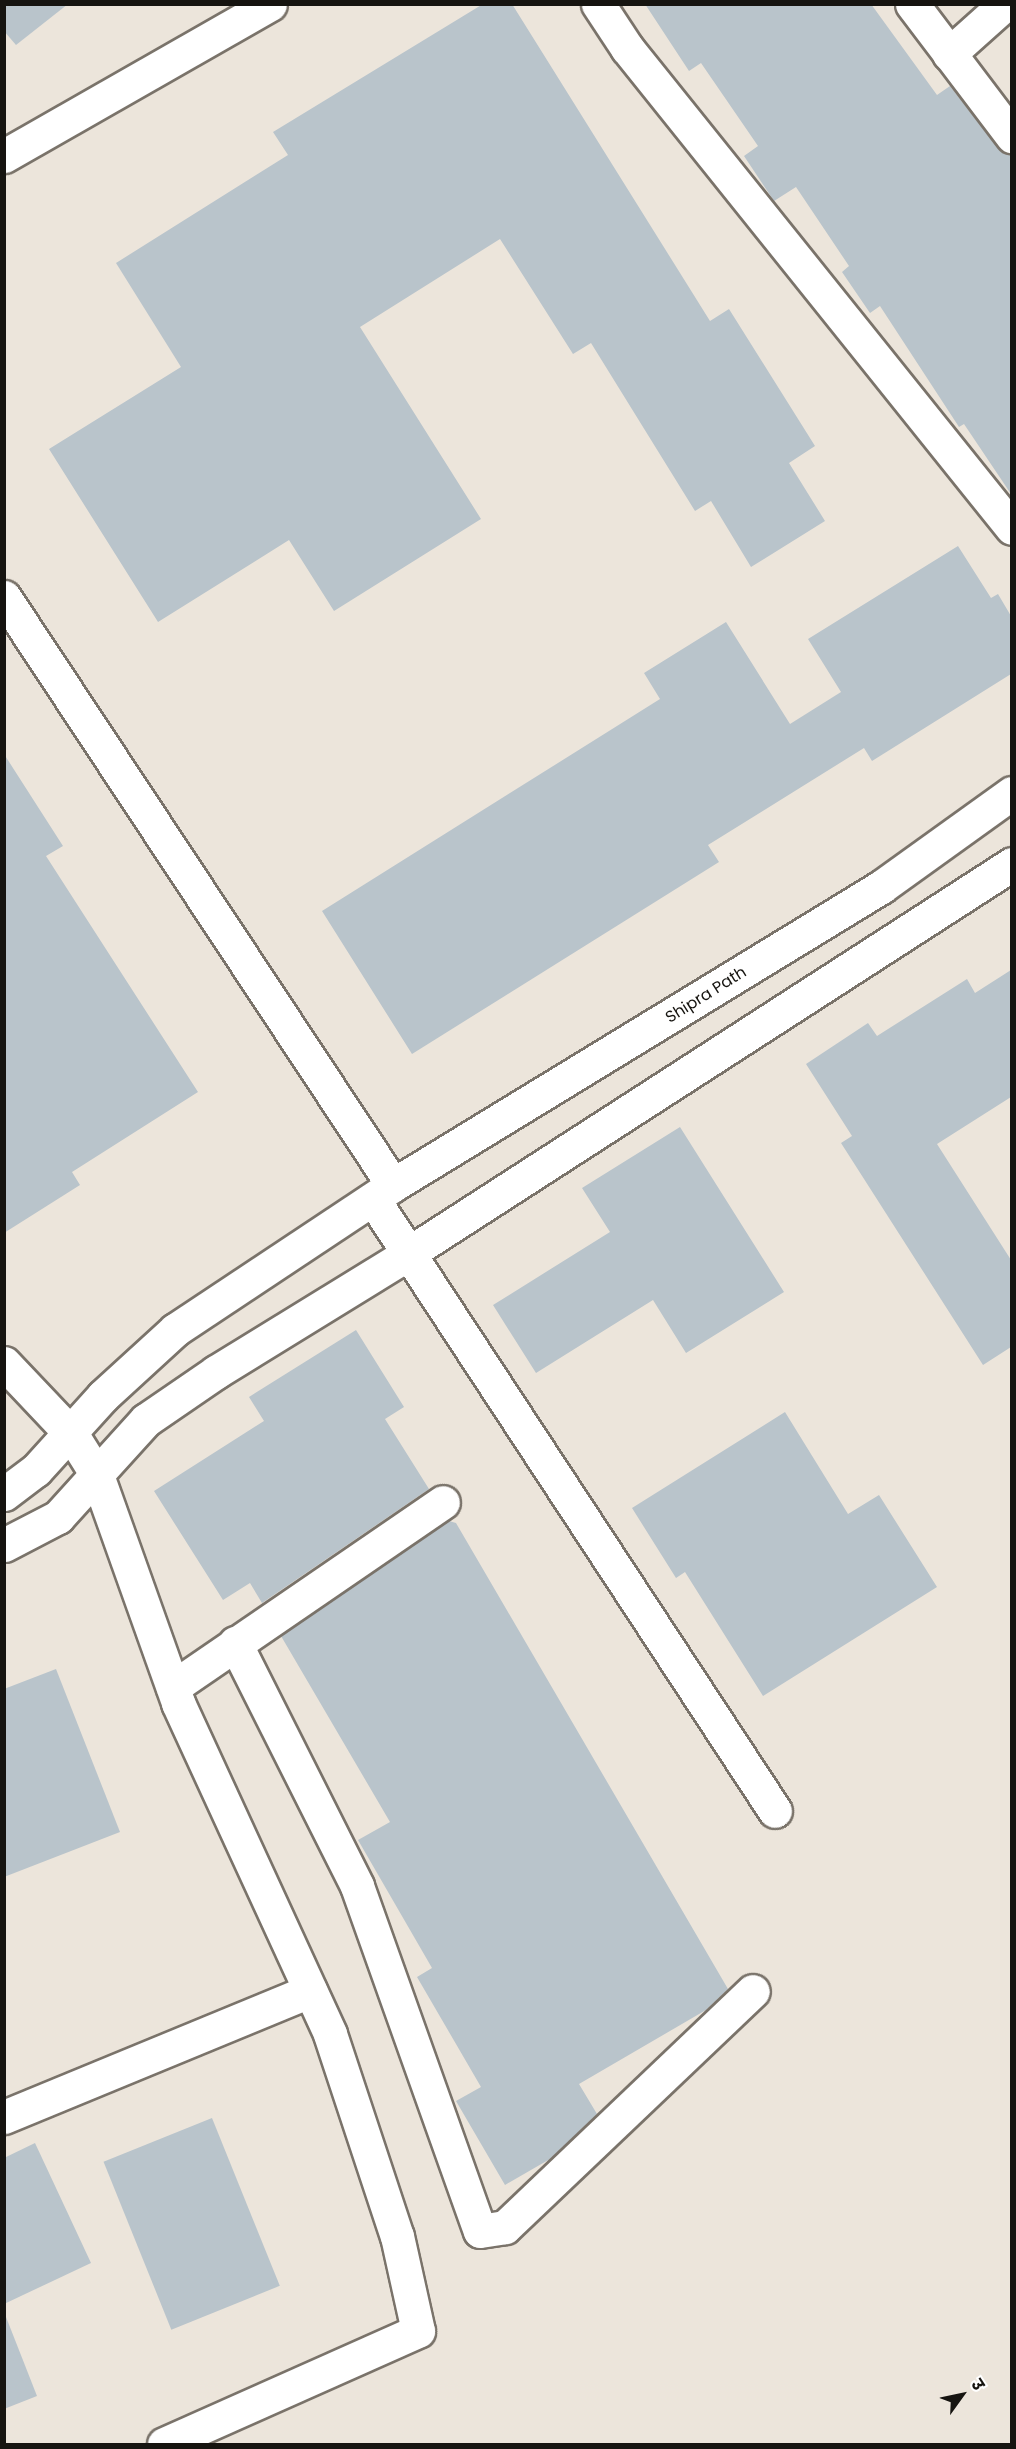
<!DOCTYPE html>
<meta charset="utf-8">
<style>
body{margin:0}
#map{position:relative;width:1016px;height:2449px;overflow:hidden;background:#ece5db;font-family:Poppins,"Noto Sans Devanagari",sans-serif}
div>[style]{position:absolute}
.building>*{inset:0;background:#b9c4cb;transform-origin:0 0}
.roads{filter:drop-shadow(2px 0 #7a736a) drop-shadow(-2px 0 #7a736a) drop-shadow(0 2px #7a736a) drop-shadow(0 -2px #7a736a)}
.minor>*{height:33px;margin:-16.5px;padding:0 16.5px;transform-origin:16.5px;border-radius:16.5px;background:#fff}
span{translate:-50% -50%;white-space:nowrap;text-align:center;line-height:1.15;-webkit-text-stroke:5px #fff;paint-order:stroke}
.street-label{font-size:16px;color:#161410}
.frame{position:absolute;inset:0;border:6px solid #161410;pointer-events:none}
.north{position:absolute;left:932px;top:2365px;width:60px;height:60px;-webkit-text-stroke:4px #fff;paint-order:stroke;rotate:57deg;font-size:16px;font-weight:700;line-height:24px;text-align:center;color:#161410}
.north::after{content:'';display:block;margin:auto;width:21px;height:27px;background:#161410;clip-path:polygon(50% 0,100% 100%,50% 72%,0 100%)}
</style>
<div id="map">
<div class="building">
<i style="clip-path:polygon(4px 4px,68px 4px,16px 45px,4px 31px)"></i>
<i style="clip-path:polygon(483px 4px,512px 4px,710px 321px,729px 309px,815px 446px,789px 463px,825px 521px,751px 567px,711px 501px,695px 511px,591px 343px,573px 354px,500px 239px,360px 327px,481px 519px,334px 611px,289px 540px,158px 622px,49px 449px,181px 367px,116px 263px,288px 155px,273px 132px)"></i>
<i style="clip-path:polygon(645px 4px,871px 4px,937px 95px,950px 86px,997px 147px,1011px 154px,1011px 494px,964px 424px,959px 427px,880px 306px,870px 313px,842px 272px,849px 266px,796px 187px,774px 201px,744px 156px,758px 146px,701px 63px,689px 71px)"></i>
<i style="clip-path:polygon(958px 546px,991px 598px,998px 594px,1011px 616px,1011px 674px,872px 761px,864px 748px,708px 845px,719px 862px,412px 1054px,322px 911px,660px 699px,644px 673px,726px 622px,790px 724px,841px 692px,808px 639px)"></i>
<i style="clip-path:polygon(4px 754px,63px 846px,46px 856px,198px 1092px,72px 1172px,80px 1185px,4px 1233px)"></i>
<i style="clip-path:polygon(1011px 970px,1011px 1097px,937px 1144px,1011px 1260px,1011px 1347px,983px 1365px,841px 1143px,852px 1136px,806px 1064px,868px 1023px,877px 1036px,967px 979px,975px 993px)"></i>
<i style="clip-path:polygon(680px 1127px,784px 1292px,686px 1353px,653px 1300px,536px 1373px,493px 1305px,610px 1232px,582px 1188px)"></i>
<i style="clip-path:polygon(356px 1330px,404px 1407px,385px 1419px,429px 1489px,262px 1603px,250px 1583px,223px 1600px,154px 1491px,264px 1421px,249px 1397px)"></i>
<i style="clip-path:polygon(785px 1412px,848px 1514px,879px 1495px,937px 1587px,763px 1696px,685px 1572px,676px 1578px,632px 1508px)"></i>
<i style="clip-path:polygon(449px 1521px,456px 1523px,728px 1989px,706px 2010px,579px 2084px,597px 2114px,550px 2159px,505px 2185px,456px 2101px,481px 2087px,417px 1977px,432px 1968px,358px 1840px,390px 1822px,281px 1636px)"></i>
<i style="clip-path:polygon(56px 1669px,120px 1832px,4px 1877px,4px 1689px)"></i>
<i style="left:212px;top:2118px;width:181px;height:117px;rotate:68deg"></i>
<i style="clip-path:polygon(35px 2143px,91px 2263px,4px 2304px,4px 2158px)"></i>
<i style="clip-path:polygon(6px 2317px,37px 2396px,4px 2409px,4px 2318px)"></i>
</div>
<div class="roads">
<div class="minor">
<i style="left:598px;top:4px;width:53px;rotate:56.6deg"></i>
<i style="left:627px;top:48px;width:615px;rotate:51.27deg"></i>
<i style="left:912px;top:4px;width:166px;rotate:52.9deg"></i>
<i style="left:949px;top:54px;width:75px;rotate:-41.8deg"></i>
<i style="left:4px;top:156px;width:306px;rotate:-29.7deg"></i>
<i style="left:4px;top:597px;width:705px;rotate:56.51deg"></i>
<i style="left:373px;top:1199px;width:732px;rotate:56.7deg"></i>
<i style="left:4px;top:1363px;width:99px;rotate:46.6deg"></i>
<i style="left:72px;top:1435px;width:47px;rotate:58deg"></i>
<i style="left:97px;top:1475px;width:242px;rotate:70.4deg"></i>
<i style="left:178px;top:1703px;width:364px;rotate:65.3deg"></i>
<i style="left:330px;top:2034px;width:213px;rotate:71.7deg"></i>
<i style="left:397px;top:2236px;width:97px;rotate:77.5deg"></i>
<i style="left:418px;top:2331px;width:278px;rotate:156deg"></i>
<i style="left:4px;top:1494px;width:40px;rotate:-37deg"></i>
<i style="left:36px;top:1470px;width:100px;rotate:-47.8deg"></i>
<i style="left:103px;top:1396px;width:98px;rotate:-42.5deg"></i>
<i style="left:175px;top:1330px;width:262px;rotate:-33.6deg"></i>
<i style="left:393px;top:1185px;width:572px;rotate:-31.41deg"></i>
<i style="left:881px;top:887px;width:161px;rotate:-35.7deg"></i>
<i style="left:4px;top:1545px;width:61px;rotate:-27.4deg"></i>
<i style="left:58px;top:1517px;width:131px;rotate:-47.8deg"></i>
<i style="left:146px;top:1420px;width:85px;rotate:-34.4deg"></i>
<i style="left:216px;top:1372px;width:223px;rotate:-31.6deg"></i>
<i style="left:406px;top:1255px;width:721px;rotate:-32.83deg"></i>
<i style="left:235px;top:1643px;width:272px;rotate:63.3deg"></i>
<i style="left:357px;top:1886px;width:366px;rotate:70.4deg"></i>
<i style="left:480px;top:2231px;width:25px;rotate:-9deg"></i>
<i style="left:505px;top:2227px;width:342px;rotate:-43.6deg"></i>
<i style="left:173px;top:1687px;width:327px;rotate:-34.4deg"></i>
<i style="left:4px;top:2117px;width:331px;rotate:-22.4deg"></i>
</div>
</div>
<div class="street-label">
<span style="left:706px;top:995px;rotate:-32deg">Shipra Path</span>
</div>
<div class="frame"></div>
<div class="north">उ</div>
</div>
